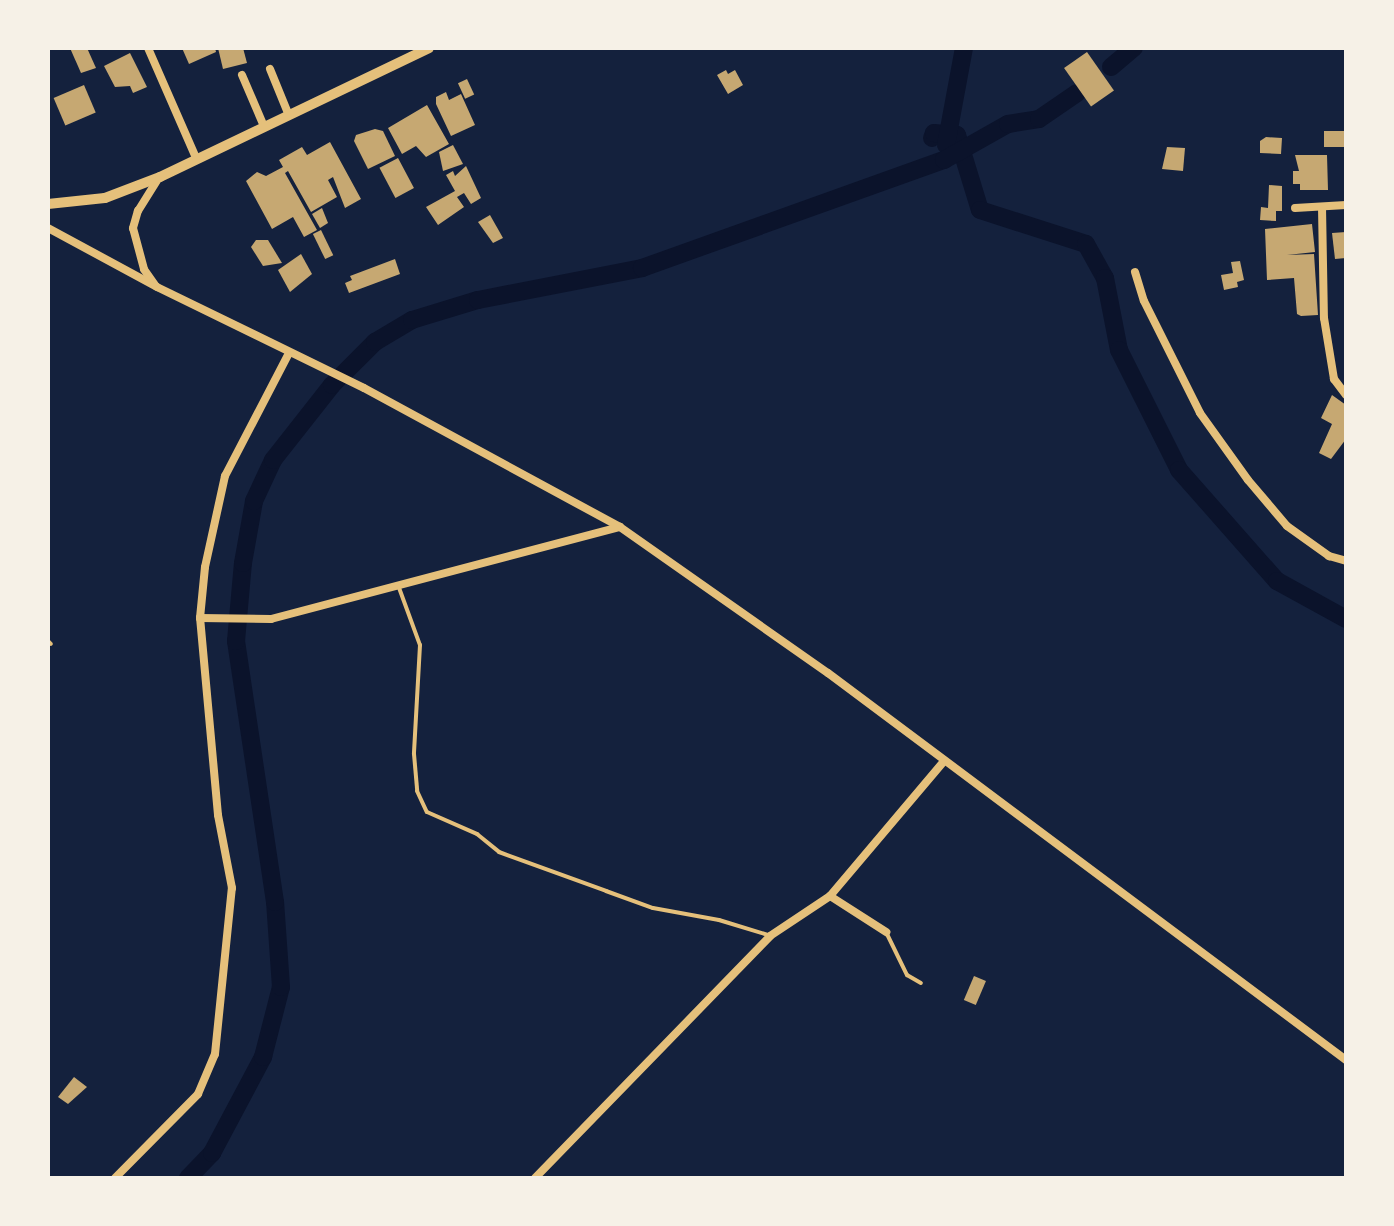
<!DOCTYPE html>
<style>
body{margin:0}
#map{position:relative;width:1394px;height:1226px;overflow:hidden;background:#14213d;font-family:"Source Sans 3",sans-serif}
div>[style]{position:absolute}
.canal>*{height:18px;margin:-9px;padding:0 9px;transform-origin:9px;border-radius:9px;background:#0b132b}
.building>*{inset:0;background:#c6a872;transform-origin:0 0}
.service>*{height:4px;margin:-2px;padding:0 2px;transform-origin:2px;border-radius:2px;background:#e5c07b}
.minor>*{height:8px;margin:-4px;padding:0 4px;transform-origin:4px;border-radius:4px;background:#e5c07b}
.tertiary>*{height:10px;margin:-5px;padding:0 5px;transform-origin:5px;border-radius:5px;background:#e5c07b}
span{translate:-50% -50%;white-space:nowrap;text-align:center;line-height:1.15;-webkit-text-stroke:10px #f6f1e7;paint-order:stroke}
.frame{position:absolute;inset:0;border:50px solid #f6f1e7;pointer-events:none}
</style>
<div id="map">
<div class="canal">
<i style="left:1111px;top:67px;width:30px;rotate:-40deg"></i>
<i style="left:932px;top:138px;width:5px;rotate:-68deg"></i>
<i style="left:934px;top:133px;width:23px;rotate:5deg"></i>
<i style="left:957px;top:135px;width:78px;rotate:73deg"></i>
<i style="left:980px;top:210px;width:111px;rotate:17.8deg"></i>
<i style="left:1086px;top:244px;width:39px;rotate:61deg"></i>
<i style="left:1105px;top:278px;width:73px;rotate:79deg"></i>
<i style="left:1119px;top:350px;width:134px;rotate:63.4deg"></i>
<i style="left:1179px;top:470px;width:148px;rotate:48.6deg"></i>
<i style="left:1277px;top:581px;width:79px;rotate:28.8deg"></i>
<i style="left:946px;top:145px;width:99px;rotate:-79.5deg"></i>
<i style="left:188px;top:1178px;width:35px;rotate:-46deg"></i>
<i style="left:212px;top:1153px;width:109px;rotate:-62deg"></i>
<i style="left:263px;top:1057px;width:72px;rotate:-75.6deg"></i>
<i style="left:281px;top:987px;width:85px;rotate:-94deg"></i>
<i style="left:275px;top:902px;width:264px;rotate:-98.5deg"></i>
<i style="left:236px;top:641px;width:78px;rotate:-84.9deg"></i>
<i style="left:243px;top:563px;width:63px;rotate:-79.9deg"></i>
<i style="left:254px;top:501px;width:45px;rotate:-65.1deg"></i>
<i style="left:273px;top:460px;width:95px;rotate:-51.8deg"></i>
<i style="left:332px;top:385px;width:61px;rotate:-45deg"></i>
<i style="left:375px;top:342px;width:43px;rotate:-30.7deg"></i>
<i style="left:412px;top:320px;width:69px;rotate:-16.9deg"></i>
<i style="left:478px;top:300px;width:167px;rotate:-11deg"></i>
<i style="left:642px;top:268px;width:321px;rotate:-19.7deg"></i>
<i style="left:944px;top:160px;width:73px;rotate:-29.4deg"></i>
<i style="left:1008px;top:124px;width:31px;rotate:-9deg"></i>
<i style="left:1039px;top:119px;width:46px;rotate:-34.4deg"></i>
</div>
<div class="building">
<i style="clip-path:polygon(70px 48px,87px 48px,96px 68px,81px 73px)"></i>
<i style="clip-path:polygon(182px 48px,215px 48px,216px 52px,189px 64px)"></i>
<i style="clip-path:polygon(218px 48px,243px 48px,247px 63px,223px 69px)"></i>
<i style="left:1087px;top:52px;width:47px;height:28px;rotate:55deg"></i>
<i style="clip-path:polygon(130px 53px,147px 87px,133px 93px,130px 86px,115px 87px,104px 66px)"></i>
<i style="clip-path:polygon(726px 70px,728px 74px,735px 70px,743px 85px,728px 94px,717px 75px)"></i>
<i style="left:467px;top:79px;width:17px;height:10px;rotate:65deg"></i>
<i style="left:84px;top:85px;width:30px;height:33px;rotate:67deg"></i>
<i style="clip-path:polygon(446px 92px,449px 100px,461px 94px,475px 125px,451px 136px,436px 104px,436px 97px)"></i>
<i style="clip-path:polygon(427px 105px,449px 144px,426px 157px,416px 146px,402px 154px,388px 128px)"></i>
<i style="clip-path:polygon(375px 129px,383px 131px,395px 156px,368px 169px,354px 141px,356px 135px)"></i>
<i style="left:1324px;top:131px;width:22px;height:16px"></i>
<i style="clip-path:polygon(1266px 137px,1282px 138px,1281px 154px,1260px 153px,1260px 141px)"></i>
<i style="clip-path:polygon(330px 142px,361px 199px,345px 208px,333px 177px,328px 180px,337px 197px,311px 212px,288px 171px,285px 173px,317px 230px,304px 237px,293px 217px,272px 229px,246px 181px,257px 172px,266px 176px,283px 167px,279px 160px,302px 147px,307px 155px)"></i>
<i style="clip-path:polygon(453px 145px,463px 164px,443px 171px,439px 152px)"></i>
<i style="clip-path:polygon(1167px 147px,1185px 148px,1183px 171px,1162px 169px)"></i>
<i style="clip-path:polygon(1295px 155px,1327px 155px,1328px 190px,1300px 190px,1300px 184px,1293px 184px,1293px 171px,1299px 171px)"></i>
<i style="left:398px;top:158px;width:34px;height:21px;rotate:62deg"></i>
<i style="clip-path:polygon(466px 166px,481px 198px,471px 204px,464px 193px,457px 197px,464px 207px,438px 225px,426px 207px,455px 191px,446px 175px,453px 171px,455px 176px)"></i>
<i style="clip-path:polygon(1269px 185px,1282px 186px,1282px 211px,1276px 211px,1276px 221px,1260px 220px,1261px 207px,1268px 208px)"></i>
<i style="clip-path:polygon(322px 208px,328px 223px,320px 228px,312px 214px)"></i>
<i style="clip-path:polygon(490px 215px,503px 238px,493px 243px,478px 222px)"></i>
<i style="clip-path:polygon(1312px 224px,1315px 252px,1287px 255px,1314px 254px,1318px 315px,1301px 316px,1297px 314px,1294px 278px,1267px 280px,1265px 229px)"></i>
<i style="left:321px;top:230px;width:28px;height:9px;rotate:64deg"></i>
<i style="clip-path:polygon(1346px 232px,1346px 258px,1335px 259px,1332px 233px)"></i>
<i style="clip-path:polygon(256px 240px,268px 240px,282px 263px,263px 266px,251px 247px)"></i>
<i style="clip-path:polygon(301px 254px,312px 274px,290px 292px,278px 270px)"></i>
<i style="clip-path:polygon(395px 259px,400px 274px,349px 293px,345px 283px,352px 280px,350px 276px)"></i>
<i style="clip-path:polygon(1240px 261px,1244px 280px,1237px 282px,1238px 287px,1224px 290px,1221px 275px,1233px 273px,1231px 262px)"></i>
<i style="clip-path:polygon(1332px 395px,1346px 405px,1346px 439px,1331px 459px,1319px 453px,1332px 424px,1321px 418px)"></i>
<i style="left:974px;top:976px;width:13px;height:26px;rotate:23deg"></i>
<i style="clip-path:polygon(74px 1077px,87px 1087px,68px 1104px,58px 1097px)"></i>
</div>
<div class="service">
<i style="left:398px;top:585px;width:64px;rotate:69.9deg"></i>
<i style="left:420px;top:645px;width:109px;rotate:93.2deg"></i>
<i style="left:414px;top:754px;width:37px;rotate:85deg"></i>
<i style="left:417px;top:791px;width:23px;rotate:65deg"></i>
<i style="left:427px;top:812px;width:55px;rotate:23.7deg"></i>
<i style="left:477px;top:834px;width:28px;rotate:39deg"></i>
<i style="left:499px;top:852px;width:114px;rotate:20deg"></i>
<i style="left:606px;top:891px;width:50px;rotate:19.9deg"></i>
<i style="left:653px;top:908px;width:67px;rotate:10.3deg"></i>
<i style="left:719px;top:920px;width:51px;rotate:17deg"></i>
<i style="left:48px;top:641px;width:4px;rotate:45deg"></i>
<i style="left:886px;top:932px;width:48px;rotate:64deg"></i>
<i style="left:907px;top:975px;width:16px;rotate:30deg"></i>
</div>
<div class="minor">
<i style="left:148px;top:48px;width:120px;rotate:66.4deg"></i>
<i style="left:270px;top:69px;width:48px;rotate:67.8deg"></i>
<i style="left:242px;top:75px;width:53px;rotate:66.8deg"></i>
<i style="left:1322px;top:207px;width:111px;rotate:89deg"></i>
<i style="left:1324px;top:318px;width:62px;rotate:80.7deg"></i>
<i style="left:1334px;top:379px;width:20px;rotate:53deg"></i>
<i style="left:1295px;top:208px;width:51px;rotate:-3.4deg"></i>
<i style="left:48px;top:228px;width:124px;rotate:28.4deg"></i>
<i style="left:157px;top:287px;width:230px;rotate:26deg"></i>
<i style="left:364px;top:388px;width:291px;rotate:28.5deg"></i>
<i style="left:620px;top:527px;width:254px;rotate:35.1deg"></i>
<i style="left:828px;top:673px;width:647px;rotate:36.76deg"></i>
<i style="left:1135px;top:272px;width:30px;rotate:73deg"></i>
<i style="left:1144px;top:301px;width:125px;rotate:63.4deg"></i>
<i style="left:1200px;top:413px;width:82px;rotate:54.4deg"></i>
<i style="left:1248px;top:480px;width:60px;rotate:49.7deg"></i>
<i style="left:1287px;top:526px;width:52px;rotate:35.5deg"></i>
<i style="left:1329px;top:556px;width:18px;rotate:16deg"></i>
<i style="left:155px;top:285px;width:19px;rotate:-125deg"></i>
<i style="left:144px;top:269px;width:42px;rotate:-105deg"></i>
<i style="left:133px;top:228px;width:18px;rotate:-74deg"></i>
<i style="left:138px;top:211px;width:36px;rotate:-58deg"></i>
<i style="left:200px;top:618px;width:71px;rotate:0.8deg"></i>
<i style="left:271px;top:619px;width:361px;rotate:-14.8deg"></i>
<i style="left:830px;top:896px;width:67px;rotate:32.7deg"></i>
<i style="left:115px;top:1178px;width:118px;rotate:-45.3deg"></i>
<i style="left:198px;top:1094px;width:43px;rotate:-67deg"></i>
<i style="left:215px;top:1054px;width:167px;rotate:-84.2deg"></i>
<i style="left:232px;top:888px;width:74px;rotate:-100.9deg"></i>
<i style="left:218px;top:815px;width:198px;rotate:-95.2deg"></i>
<i style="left:200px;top:618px;width:51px;rotate:-84.4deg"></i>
<i style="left:205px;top:567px;width:93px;rotate:-77.6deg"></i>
<i style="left:225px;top:476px;width:139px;rotate:-62.5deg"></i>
<i style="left:535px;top:1178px;width:337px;rotate:-45.8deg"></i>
<i style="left:770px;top:936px;width:72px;rotate:-33.7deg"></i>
<i style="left:830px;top:896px;width:177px;rotate:-49.8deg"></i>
</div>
<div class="tertiary">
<i style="left:48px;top:204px;width:57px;rotate:-6deg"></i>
<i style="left:105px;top:198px;width:59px;rotate:-20.9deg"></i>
<i style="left:160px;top:177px;width:298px;rotate:-25.6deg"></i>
</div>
<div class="frame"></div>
</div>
